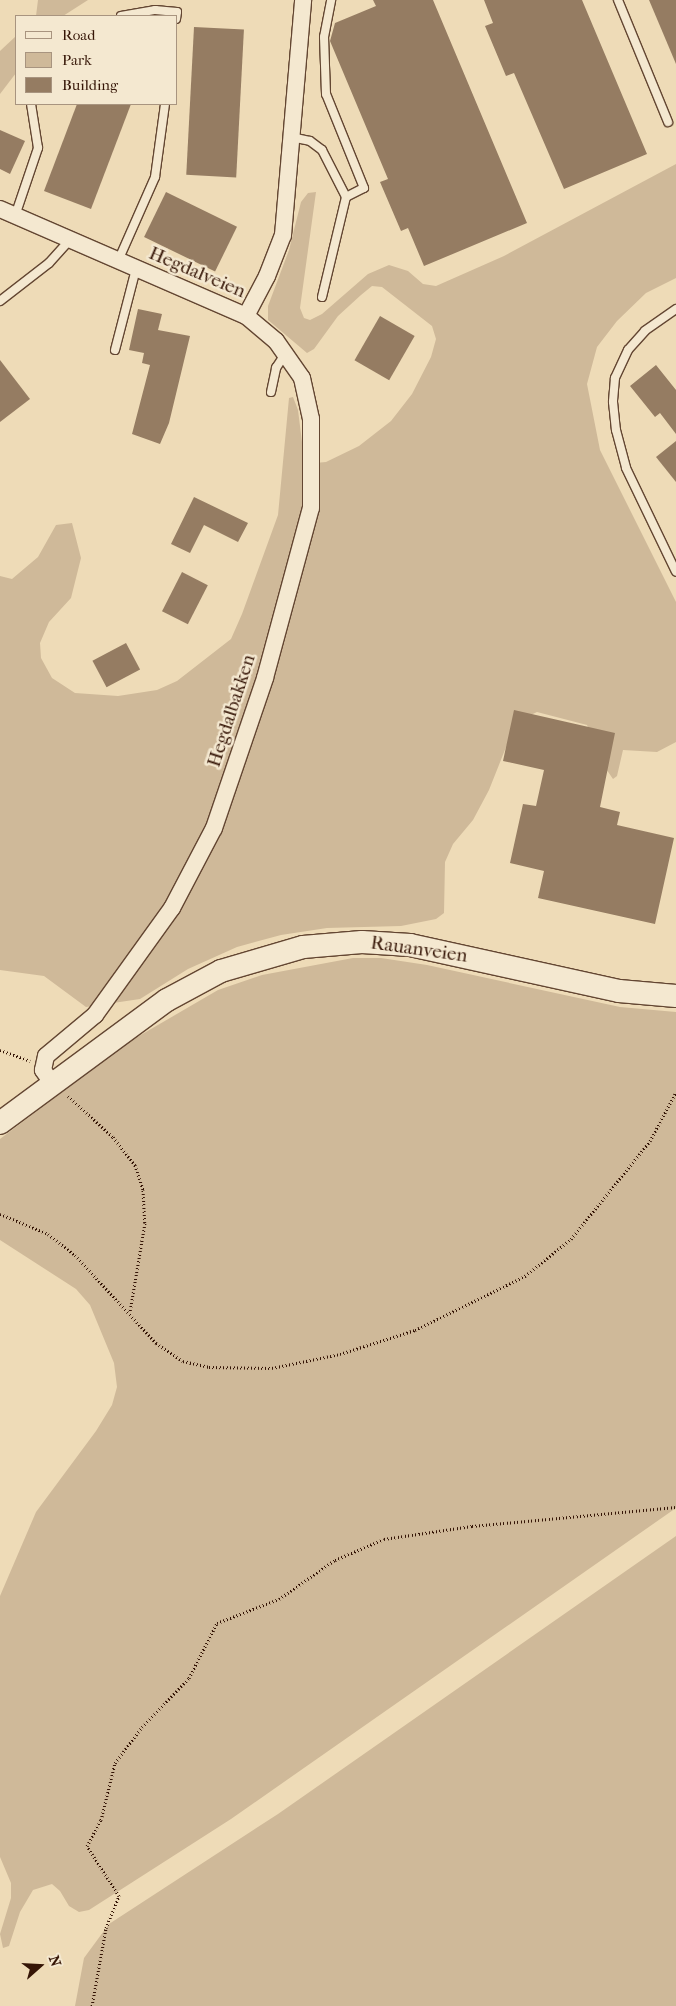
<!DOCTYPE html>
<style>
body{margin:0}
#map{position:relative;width:676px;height:2006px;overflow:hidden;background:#eedbb7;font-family:"IM FELL French Canon",serif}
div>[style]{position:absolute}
.green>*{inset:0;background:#cfb999}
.building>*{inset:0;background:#957c62;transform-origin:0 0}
.path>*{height:3px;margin-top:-1.5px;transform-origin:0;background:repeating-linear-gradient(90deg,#351506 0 1px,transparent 0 3.5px)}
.roads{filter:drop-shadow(1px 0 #634632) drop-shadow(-1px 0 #634632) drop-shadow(0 1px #634632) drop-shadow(0 -1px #634632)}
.lane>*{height:8px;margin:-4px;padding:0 4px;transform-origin:4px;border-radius:4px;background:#f4e8d0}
.street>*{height:16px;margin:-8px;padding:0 8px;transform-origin:8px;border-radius:8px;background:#f4e8d0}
.secondary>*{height:22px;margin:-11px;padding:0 11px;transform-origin:11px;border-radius:11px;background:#f4e8d0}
span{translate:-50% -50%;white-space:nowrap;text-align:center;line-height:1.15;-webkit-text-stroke:5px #f4e8d0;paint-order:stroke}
.street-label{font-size:19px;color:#351506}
.legend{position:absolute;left:15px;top:15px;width:162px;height:90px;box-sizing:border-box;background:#f4e8d0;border:1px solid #a8947f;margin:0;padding:6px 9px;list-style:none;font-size:15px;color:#351506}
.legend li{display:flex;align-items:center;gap:10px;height:25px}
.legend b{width:25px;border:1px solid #a8947f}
.north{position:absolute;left:15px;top:1941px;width:50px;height:50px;-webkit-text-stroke:4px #f4e8d0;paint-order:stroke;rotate:71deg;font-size:14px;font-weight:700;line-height:20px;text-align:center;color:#351506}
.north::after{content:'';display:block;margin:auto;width:18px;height:22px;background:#351506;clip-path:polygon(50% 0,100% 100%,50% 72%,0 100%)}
</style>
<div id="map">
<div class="green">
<i style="clip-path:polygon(38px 0,88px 0,63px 16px,36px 16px)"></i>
<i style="clip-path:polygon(16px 36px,16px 73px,0 94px,0 51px)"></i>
<i style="clip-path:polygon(676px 164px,676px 278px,646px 293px,617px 321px,597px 347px,587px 384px,600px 450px,676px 602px,676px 742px,657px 752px,623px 750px,617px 776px,613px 779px,604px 766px,587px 725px,537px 712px,516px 722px,489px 790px,473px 820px,453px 844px,445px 862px,444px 913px,436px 919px,401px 926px,327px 928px,281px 935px,237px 947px,188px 969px,140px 999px,86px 1007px,44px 976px,0 970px,0 576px,12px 579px,38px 557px,56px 525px,72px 523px,81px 558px,71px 598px,49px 622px,40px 643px,41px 658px,52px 678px,75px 693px,118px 696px,157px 690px,177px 681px,231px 639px,242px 614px,278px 515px,289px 398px,293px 397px,298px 410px,303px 450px,315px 463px,326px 462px,359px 446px,391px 421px,412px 394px,431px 357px,436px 339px,432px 326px,382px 287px,372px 286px,361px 295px,338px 316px,314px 349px,307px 353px,268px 320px,268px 306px,289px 250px,301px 202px,308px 193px,316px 192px,300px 308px,304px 318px,310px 320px,322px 314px,368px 274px,389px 265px,408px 271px,423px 284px,436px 286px,504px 256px)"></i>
<i style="clip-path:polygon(353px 958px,381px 958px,427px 965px,620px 1007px,676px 1012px,676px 1508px,231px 1819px,89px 1910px,79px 1912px,69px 1906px,60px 1891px,52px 1884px,33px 1890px,20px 1912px,9px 1946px,3px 1948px,0 1934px,11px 1898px,11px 1883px,0 1857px,0 1596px,36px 1512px,96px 1431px,112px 1405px,117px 1387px,114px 1363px,90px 1305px,76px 1289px,0 1240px,0 1139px,127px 1043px,218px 990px,262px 975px)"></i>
<i style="clip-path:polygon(676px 1536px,676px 2006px,75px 2006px,84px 1958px,109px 1924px,278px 1814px)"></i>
</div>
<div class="building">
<i style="clip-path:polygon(373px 0,433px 0,527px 223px,424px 266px,408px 228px,401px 231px,380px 182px,388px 179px,330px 41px,335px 23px,376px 6px)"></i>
<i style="clip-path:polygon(484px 0,582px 0,647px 154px,564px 189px,514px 73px,506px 76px,485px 26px,493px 23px)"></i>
<i style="clip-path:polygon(649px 0,676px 0,676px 64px)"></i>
<i style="left:194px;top:27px;width:50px;height:148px;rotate:3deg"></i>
<i style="clip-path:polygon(77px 104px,131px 104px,91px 209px,44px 191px)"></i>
<i style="clip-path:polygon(0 130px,25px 141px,10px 174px,0 169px)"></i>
<i style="left:166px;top:192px;width:79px;height:50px;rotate:26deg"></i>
<i style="clip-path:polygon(138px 309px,162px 314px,158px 330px,190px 336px,169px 423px,160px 444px,132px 434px,150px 365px,142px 363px,144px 353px,129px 350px)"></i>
<i style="left:380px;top:316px;width:40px;height:51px;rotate:30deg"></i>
<i style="clip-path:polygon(0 360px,30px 399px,0 422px)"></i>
<i style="clip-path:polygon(656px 365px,676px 390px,676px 434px,660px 413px,655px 417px,630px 386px)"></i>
<i style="clip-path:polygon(676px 441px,676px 482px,656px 457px)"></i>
<i style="clip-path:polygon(194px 497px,248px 523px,238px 542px,204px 525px,190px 553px,171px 544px)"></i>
<i style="left:182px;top:572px;width:29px;height:44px;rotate:27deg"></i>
<i style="left:126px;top:643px;width:30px;height:38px;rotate:62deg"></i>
<i style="clip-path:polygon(514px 710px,615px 733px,600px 807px,620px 812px,617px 825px,674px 838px,655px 924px,538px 898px,544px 871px,510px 863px,523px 804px,536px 806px,544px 770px,503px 761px)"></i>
</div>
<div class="path">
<i style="left:0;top:1050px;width:32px;rotate:20deg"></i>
<i style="left:68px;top:1096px;width:61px;rotate:42.3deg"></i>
<i style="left:113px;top:1137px;width:36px;rotate:52deg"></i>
<i style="left:135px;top:1165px;width:26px;rotate:72deg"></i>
<i style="left:143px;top:1190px;width:33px;rotate:87deg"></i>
<i style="left:145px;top:1223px;width:90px;rotate:99.6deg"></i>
<i style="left:0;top:1214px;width:52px;rotate:22.6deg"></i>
<i style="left:48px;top:1234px;width:34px;rotate:38deg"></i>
<i style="left:75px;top:1255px;width:120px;rotate:47.4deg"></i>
<i style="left:156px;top:1343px;width:32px;rotate:34deg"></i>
<i style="left:183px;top:1361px;width:27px;rotate:13deg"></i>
<i style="left:209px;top:1367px;width:63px;rotate:0.9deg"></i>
<i style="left:272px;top:1368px;width:69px;rotate:-11.6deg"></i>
<i style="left:340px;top:1354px;width:79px;rotate:-17.7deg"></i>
<i style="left:415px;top:1330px;width:123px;rotate:-26.1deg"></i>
<i style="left:525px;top:1276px;width:59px;rotate:-38.8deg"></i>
<i style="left:571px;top:1239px;width:126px;rotate:-51.1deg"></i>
<i style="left:650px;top:1141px;width:55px;rotate:-62deg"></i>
<i style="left:92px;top:2006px;width:79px;rotate:-79.8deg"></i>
<i style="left:106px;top:1928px;width:35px;rotate:-68deg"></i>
<i style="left:119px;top:1896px;width:59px;rotate:-122.6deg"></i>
<i style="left:87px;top:1846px;width:30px;rotate:-62deg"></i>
<i style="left:101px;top:1820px;width:59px;rotate:-76.2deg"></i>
<i style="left:115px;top:1763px;width:45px;rotate:-53.1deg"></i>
<i style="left:142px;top:1727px;width:68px;rotate:-46.2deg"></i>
<i style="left:189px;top:1678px;width:62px;rotate:-63deg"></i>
<i style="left:217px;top:1623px;width:66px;rotate:-21.2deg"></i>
<i style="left:279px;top:1599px;width:68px;rotate:-34.9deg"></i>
<i style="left:335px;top:1560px;width:53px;rotate:-23.2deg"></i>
<i style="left:384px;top:1539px;width:89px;rotate:-8.4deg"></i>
<i style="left:472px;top:1526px;width:205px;rotate:-5.3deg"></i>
</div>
<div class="roads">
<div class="lane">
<i style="left:618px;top:0;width:132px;rotate:67.7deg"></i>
<i style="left:121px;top:16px;width:35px;rotate:-10deg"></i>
<i style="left:155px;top:10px;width:22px;rotate:5deg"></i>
<i style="left:177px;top:12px;width:7px;rotate:98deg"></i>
<i style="left:291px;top:137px;width:19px;rotate:12deg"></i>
<i style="left:310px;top:141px;width:15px;rotate:37deg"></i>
<i style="left:322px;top:150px;width:53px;rotate:62.9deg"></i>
<i style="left:346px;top:197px;width:20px;rotate:-27deg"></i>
<i style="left:364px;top:188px;width:101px;rotate:-112deg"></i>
<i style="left:326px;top:94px;width:57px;rotate:-92deg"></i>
<i style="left:324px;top:37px;width:38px;rotate:-79deg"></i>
<i style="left:15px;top:216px;width:72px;rotate:-71.3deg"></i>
<i style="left:38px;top:148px;width:45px;rotate:-99deg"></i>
<i style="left:118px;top:261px;width:92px;rotate:-66.2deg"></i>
<i style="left:155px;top:177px;width:74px;rotate:-82.2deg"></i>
<i style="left:322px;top:297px;width:103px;rotate:-76.5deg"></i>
<i style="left:0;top:301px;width:62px;rotate:-37.8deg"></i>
<i style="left:49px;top:263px;width:31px;rotate:-48deg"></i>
<i style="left:676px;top:309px;width:38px;rotate:145deg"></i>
<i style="left:645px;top:331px;width:25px;rotate:132deg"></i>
<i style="left:628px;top:350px;width:31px;rotate:115deg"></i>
<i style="left:615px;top:378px;width:24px;rotate:95deg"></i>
<i style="left:613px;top:402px;width:28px;rotate:84deg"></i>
<i style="left:616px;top:430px;width:39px;rotate:75deg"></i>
<i style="left:626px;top:468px;width:115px;rotate:64.3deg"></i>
<i style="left:115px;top:350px;width:84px;rotate:-75.5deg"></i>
<i style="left:271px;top:392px;width:25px;rotate:-78deg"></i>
<i style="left:276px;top:368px;width:17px;rotate:-57deg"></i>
</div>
<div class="street">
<i style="left:0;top:209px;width:268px;rotate:23.5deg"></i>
<i style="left:246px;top:316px;width:45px;rotate:-62.3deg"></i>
<i style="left:267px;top:276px;width:44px;rotate:-68.7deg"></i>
<i style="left:283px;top:235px;width:236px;rotate:-85.1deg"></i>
<i style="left:52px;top:1083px;width:16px;rotate:-125deg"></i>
<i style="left:43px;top:1070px;width:14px;rotate:-78deg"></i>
<i style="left:46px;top:1056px;width:64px;rotate:-39.9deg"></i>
<i style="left:95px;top:1015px;width:132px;rotate:-54.3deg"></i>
<i style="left:172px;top:908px;width:90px;rotate:-62.3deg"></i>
<i style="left:214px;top:828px;width:158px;rotate:-71.2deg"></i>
<i style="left:265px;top:678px;width:176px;rotate:-74.9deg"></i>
<i style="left:311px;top:508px;width:89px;rotate:-90deg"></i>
<i style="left:311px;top:419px;width:42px;rotate:-102.4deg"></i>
<i style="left:302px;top:378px;width:45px;rotate:-125.1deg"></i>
<i style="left:276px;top:341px;width:39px;rotate:-140deg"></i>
</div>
<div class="secondary">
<i style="left:0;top:1123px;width:207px;rotate:-36.4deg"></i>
<i style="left:167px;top:1000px;width:61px;rotate:-28.2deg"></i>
<i style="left:221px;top:971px;width:85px;rotate:-16.3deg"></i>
<i style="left:303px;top:947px;width:59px;rotate:-4.8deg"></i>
<i style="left:362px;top:942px;width:48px;rotate:3.6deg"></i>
<i style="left:410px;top:945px;width:214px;rotate:12.4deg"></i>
<i style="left:619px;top:991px;width:57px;rotate:5deg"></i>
</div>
</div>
<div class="street-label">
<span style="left:197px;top:273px;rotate:23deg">Hegdalveien</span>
<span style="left:232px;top:711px;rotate:-72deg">Hegdalbakken</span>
<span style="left:419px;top:950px;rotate:8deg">Rauanveien</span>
</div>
<ul class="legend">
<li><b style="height:6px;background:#f4e8d0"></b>Road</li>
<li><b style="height:14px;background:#cfb999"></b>Park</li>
<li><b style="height:14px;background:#957c62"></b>Building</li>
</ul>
<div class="north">N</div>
</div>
